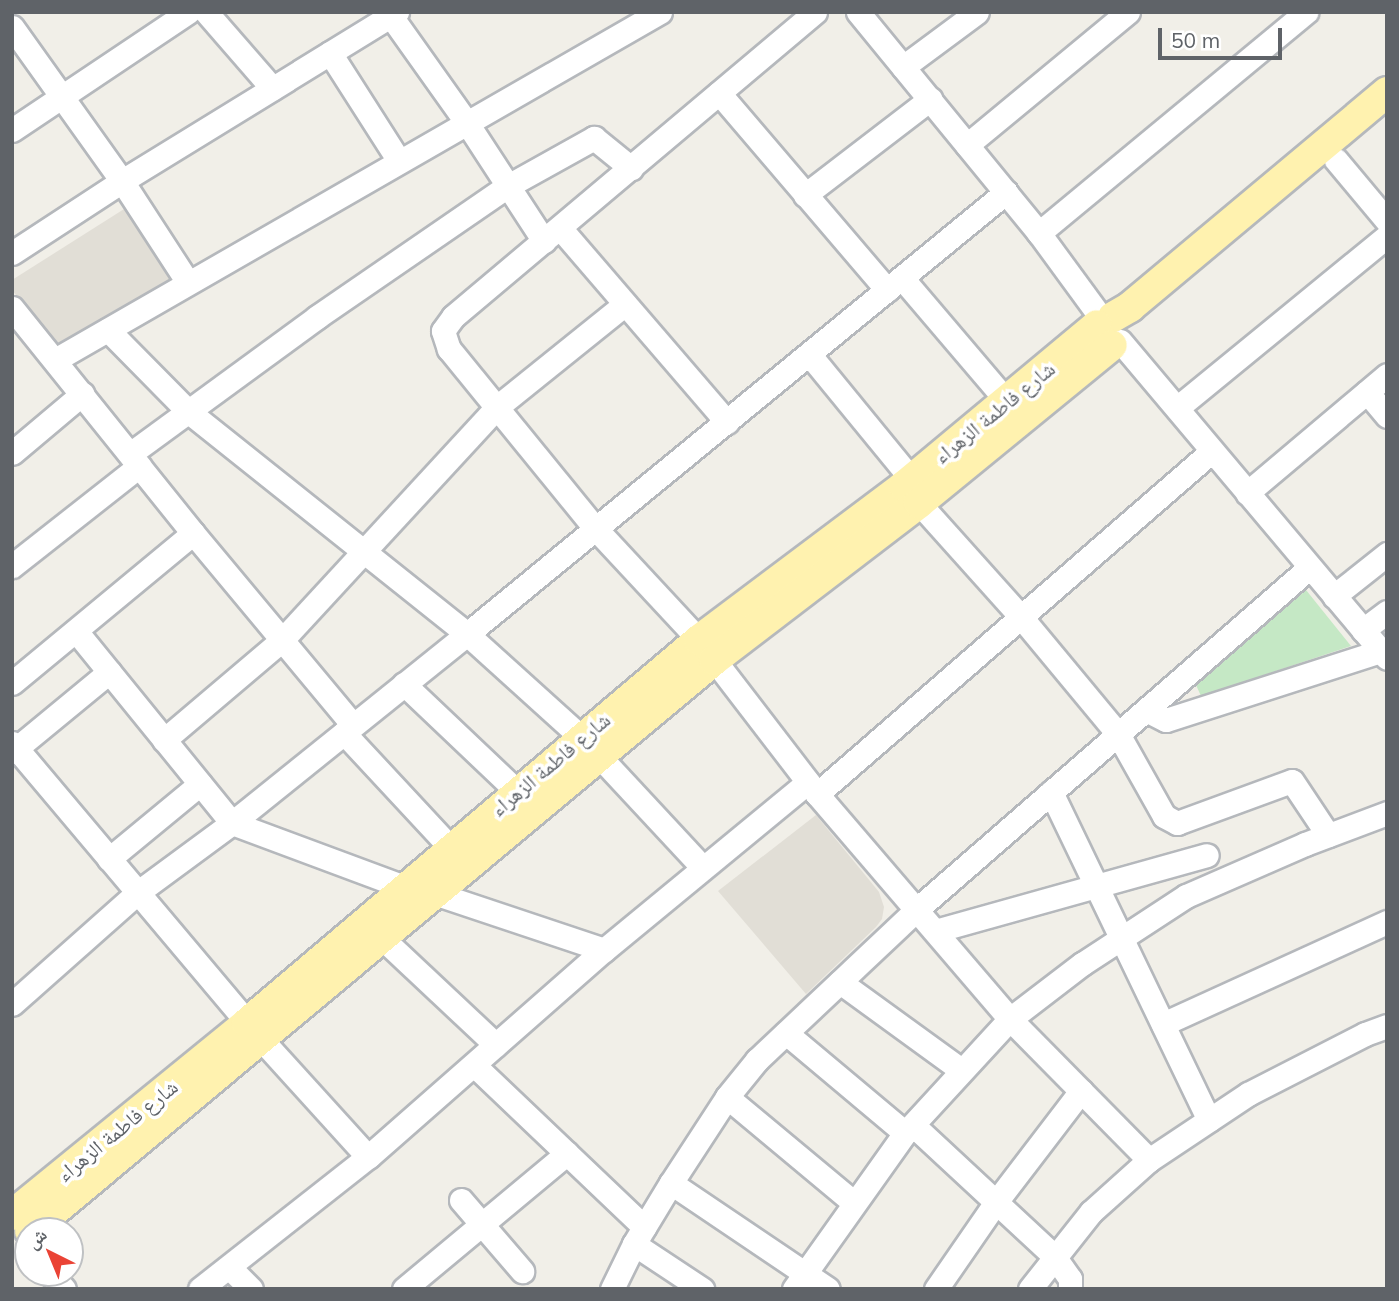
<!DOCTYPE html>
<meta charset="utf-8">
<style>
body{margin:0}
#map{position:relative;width:1399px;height:1301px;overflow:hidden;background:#f1efe8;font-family:Mulish,"Noto Naskh Arabic",sans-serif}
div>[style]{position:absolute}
.education>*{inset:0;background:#e1ded6}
.green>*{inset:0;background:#c5e8c5}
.roads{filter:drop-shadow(2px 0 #b5b8bc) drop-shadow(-2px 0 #b5b8bc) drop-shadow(0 2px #b5b8bc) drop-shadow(0 -2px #b5b8bc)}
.minor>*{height:23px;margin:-11.5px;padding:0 11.5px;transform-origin:11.5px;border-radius:11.5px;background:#fff}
.major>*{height:30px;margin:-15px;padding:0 15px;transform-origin:15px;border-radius:15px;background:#fff2af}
span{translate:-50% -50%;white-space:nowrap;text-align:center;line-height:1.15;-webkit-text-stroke:7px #fff;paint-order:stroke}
.street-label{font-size:21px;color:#5f6368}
.frame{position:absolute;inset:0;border:14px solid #5f6368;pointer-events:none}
.north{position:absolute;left:14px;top:1217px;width:70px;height:70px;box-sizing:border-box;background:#fff;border:2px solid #bfc1c3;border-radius:50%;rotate:317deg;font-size:19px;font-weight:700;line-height:28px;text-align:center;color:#5f6368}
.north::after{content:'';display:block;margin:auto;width:24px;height:32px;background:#ea4335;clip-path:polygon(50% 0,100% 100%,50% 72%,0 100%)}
.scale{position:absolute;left:1158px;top:28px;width:124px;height:32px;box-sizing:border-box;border:4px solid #5f6368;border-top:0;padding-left:9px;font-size:21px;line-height:24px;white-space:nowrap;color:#5f6368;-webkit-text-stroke:5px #fff;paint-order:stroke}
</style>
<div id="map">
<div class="education">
<i style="clip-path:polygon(132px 204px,179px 275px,58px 348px,12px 290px,12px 280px)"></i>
<i style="clip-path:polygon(816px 815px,879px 892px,884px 907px,882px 919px,876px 927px,806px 994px,718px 891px)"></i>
</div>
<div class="green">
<i style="clip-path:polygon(1306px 590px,1351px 646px,1201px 696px,1196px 685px)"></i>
</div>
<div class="roads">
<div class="minor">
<i style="left:206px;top:12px;width:101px;rotate:49deg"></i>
<i style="left:388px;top:12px;width:136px;rotate:54.6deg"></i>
<i style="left:467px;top:123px;width:141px;rotate:56.9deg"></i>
<i style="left:815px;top:12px;width:473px;rotate:139.9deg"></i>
<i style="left:453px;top:317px;width:17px;rotate:126deg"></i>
<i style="left:443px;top:331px;width:19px;rotate:72deg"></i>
<i style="left:449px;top:349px;width:232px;rotate:50.8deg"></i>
<i style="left:596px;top:529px;width:151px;rotate:47.1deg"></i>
<i style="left:699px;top:640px;width:194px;rotate:52.5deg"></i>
<i style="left:817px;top:794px;width:296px;rotate:49.4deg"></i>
<i style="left:1010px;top:1019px;width:198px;rotate:45.4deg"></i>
<i style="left:858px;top:12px;width:286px;rotate:50.7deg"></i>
<i style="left:1039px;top:233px;width:107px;rotate:53.8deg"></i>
<i style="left:12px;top:27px;width:189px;rotate:54.5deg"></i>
<i style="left:122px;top:181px;width:119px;rotate:57deg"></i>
<i style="left:330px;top:53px;width:128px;rotate:57.4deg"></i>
<i style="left:903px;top:67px;width:92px;rotate:-36.6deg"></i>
<i style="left:719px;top:93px;width:259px;rotate:49.5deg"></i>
<i style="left:12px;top:130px;width:212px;rotate:-33.8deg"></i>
<i style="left:967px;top:145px;width:209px;rotate:-39.6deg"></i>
<i style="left:1336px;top:160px;width:80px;rotate:50.1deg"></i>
<i style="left:805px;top:195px;width:158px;rotate:-37.5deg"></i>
<i style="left:560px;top:228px;width:256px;rotate:49.3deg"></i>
<i style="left:1039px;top:233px;width:347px;rotate:-39.6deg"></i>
<i style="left:12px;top:253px;width:131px;rotate:-33.2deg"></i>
<i style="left:122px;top:181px;width:323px;rotate:-31.6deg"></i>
<i style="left:902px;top:278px;width:160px;rotate:49.6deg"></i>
<i style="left:12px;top:308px;width:289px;rotate:51.2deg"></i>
<i style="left:193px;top:533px;width:250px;rotate:50.2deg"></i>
<i style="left:108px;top:330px;width:115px;rotate:45.4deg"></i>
<i style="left:189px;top:412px;width:356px;rotate:38.6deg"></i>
<i style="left:467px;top:634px;width:155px;rotate:42.1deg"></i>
<i style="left:1120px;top:341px;width:414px;rotate:49.9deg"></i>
<i style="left:809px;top:354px;width:163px;rotate:50.7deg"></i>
<i style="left:55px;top:360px;width:698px;rotate:-29.91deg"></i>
<i style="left:1367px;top:392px;width:31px;rotate:50deg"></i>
<i style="left:1177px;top:408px;width:271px;rotate:-39.3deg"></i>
<i style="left:12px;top:453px;width:92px;rotate:-40.1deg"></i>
<i style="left:130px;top:454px;width:232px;rotate:-36.2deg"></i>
<i style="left:317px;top:317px;width:229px;rotate:-34.5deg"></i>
<i style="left:506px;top:187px;width:101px;rotate:-29.1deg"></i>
<i style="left:594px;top:138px;width:48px;rotate:39deg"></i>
<i style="left:908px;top:491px;width:169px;rotate:48.1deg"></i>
<i style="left:1021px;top:617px;width:152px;rotate:50.3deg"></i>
<i style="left:1118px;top:734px;width:94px;rotate:60.7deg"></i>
<i style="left:1164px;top:816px;width:15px;rotate:28deg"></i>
<i style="left:1177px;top:823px;width:122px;rotate:-20.1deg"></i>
<i style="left:1292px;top:781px;width:65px;rotate:56.3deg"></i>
<i style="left:1247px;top:493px;width:183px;rotate:-40.1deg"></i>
<i style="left:12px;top:566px;width:162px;rotate:-38.2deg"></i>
<i style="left:1334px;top:596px;width:68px;rotate:-38.4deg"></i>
<i style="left:1363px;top:630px;width:30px;rotate:-37deg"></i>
<i style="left:76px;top:631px;width:247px;rotate:50.9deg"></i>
<i style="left:232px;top:823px;width:184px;rotate:20.4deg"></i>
<i style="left:404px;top:887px;width:31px;rotate:11deg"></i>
<i style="left:434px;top:893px;width:179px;rotate:18.5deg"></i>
<i style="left:12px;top:683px;width:235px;rotate:-39.6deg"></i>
<i style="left:404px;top:684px;width:157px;rotate:43.5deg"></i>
<i style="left:1146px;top:710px;width:22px;rotate:27deg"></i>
<i style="left:1166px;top:720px;width:226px;rotate:-17.8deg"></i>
<i style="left:344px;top:733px;width:157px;rotate:47.1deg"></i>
<i style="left:164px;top:740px;width:155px;rotate:-40.3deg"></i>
<i style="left:282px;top:640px;width:317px;rotate:-47.3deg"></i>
<i style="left:497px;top:407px;width:164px;rotate:-38.8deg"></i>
<i style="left:12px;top:743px;width:387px;rotate:49.9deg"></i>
<i style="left:261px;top:1039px;width:159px;rotate:47.8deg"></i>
<i style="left:12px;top:752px;width:126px;rotate:-39.5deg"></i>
<i style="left:599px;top:756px;width:151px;rotate:47.1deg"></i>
<i style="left:1051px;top:792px;width:364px;rotate:64.3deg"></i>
<i style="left:817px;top:794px;width:523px;rotate:-40.97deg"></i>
<i style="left:109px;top:859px;width:118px;rotate:-39.5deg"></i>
<i style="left:935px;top:931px;width:282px;rotate:-15.6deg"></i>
<i style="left:382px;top:938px;width:156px;rotate:43.2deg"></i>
<i style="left:840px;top:982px;width:150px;rotate:36deg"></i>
<i style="left:12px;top:1004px;width:167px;rotate:-41.6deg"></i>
<i style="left:137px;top:893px;width:118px;rotate:-36.4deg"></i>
<i style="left:232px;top:823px;width:302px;rotate:-38.8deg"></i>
<i style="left:467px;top:634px;width:697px;rotate:-39.35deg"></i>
<i style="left:1163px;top:1024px;width:246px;rotate:-24.5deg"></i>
<i style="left:786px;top:1033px;width:155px;rotate:40deg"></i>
<i style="left:474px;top:1065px;width:235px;rotate:43.6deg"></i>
<i style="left:727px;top:1097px;width:165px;rotate:39.8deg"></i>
<i style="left:913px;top:1125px;width:192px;rotate:42.9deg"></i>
<i style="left:1054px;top:1256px;width:28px;rotate:55deg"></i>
<i style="left:1070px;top:1279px;width:10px;rotate:90deg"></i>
<i style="left:671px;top:1183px;width:189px;rotate:34deg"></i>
<i style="left:461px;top:1200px;width:94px;rotate:49.3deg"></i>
<i style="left:634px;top:1244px;width:82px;rotate:33.5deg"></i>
<i style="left:229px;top:1267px;width:31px;rotate:45deg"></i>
<i style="left:50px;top:1273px;width:21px;rotate:49deg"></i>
<i style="left:200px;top:1289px;width:214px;rotate:-38.2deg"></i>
<i style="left:368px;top:1157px;width:314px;rotate:-41.3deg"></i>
<i style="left:604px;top:950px;width:264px;rotate:-39.5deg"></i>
<i style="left:404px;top:1289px;width:212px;rotate:-39.8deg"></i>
<i style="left:612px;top:1289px;width:50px;rotate:-63.9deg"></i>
<i style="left:634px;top:1244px;width:71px;rotate:-58.8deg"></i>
<i style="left:671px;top:1183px;width:103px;rotate:-56.9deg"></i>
<i style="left:727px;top:1097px;width:48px;rotate:-51deg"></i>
<i style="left:757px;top:1060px;width:219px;rotate:-43.3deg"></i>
<i style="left:916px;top:910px;width:522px;rotate:-41.04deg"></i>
<i style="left:794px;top:1289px;width:191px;rotate:-54.6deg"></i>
<i style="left:905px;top:1133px;width:155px;rotate:-47.4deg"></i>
<i style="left:1010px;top:1019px;width:91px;rotate:-37.4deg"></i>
<i style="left:1082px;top:964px;width:124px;rotate:-33.2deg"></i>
<i style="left:1186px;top:896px;width:130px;rotate:-23.6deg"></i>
<i style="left:1305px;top:844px;width:88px;rotate:-20.7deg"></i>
<i style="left:936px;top:1289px;width:106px;rotate:-55.4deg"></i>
<i style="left:996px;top:1202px;width:140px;rotate:-52.6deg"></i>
<i style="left:1030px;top:1289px;width:98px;rotate:-51.6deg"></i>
<i style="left:1091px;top:1212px;width:78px;rotate:-41.9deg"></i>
<i style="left:1149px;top:1160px;width:119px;rotate:-33.7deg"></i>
<i style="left:1248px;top:1094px;width:131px;rotate:-27.1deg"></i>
<i style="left:1365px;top:1034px;width:23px;rotate:-20deg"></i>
</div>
<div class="major">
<i style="left:1113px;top:317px;width:20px;rotate:-30deg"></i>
<i style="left:1130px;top:307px;width:335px;rotate:-39.9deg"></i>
<i style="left:12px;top:1215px;width:303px;rotate:-39.2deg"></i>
<i style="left:247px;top:1023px;width:592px;rotate:-40.28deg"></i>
<i style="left:699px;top:640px;width:256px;rotate:-36.9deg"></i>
<i style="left:904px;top:486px;width:251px;rotate:-39.8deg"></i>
<i style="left:30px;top:1231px;width:891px;rotate:-39.85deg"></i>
<i style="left:714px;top:660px;width:258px;rotate:-37.4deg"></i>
<i style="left:919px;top:503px;width:249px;rotate:-39.3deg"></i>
</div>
</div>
<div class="street-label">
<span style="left:994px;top:412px;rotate:-39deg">شارع فاطمة الزهراء</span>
<span style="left:550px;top:764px;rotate:-40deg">شارع فاطمة الزهراء</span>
<span style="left:117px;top:1130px;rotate:-39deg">شارع فاطمة الزهراء</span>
</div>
<div class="frame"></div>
<div class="north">ش</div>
<div class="scale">50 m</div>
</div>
